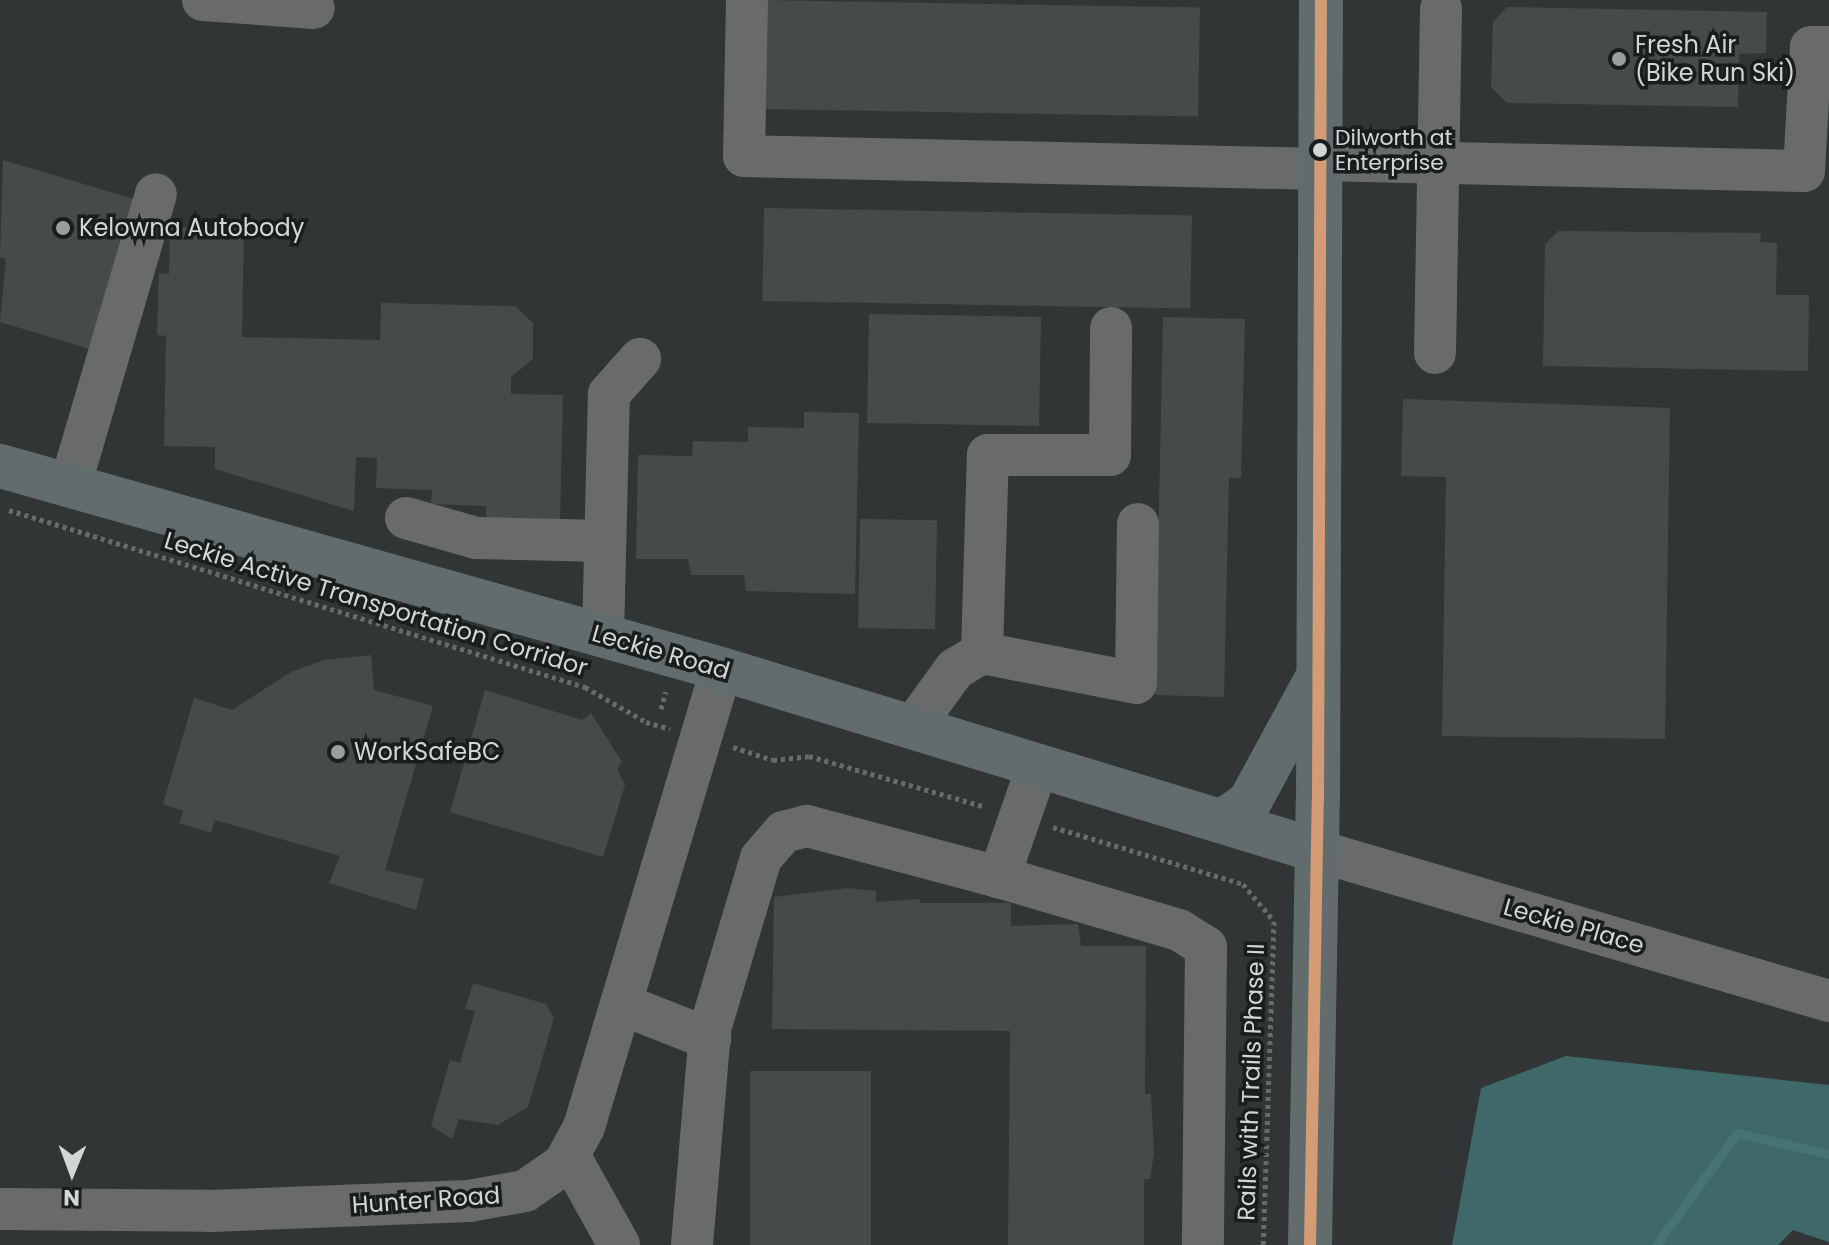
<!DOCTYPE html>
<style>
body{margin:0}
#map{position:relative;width:1829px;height:1245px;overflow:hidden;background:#313535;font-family:Poppins,sans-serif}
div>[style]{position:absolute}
.forest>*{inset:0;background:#3f6969}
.stream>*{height:9px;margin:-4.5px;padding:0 4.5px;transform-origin:4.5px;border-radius:4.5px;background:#477373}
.building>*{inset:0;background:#474a4a;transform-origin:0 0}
.path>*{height:5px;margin-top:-2.5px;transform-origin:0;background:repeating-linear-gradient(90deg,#686b6b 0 4px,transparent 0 8px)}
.minor>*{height:42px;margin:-21px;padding:0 21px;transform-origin:21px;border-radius:21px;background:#696b6b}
.major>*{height:44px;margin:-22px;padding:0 22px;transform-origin:22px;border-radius:22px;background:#636c6c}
.bus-1>*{height:12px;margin:-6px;padding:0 6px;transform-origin:6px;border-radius:6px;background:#d39c74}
.dots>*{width:22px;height:22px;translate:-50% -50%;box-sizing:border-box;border:4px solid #1a1d1d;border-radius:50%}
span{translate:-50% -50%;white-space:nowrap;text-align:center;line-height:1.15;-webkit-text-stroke:7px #1a1d1d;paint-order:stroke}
.bus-label{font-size:22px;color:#d1d6d6}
.left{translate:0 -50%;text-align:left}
.poi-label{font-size:24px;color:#d1d6d6}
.street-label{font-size:24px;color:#d1d6d6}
.north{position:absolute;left:32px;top:1133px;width:80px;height:80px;-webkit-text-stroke:6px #1a1d1d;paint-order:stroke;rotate:181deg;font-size:22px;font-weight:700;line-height:32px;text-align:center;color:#d1d6d6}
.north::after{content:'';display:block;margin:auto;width:28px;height:36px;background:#d1d6d6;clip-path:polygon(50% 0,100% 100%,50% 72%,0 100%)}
</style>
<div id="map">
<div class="forest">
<i style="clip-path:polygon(1566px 1056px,1829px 1085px,1829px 1242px,1793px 1230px,1778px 1245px,1452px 1245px,1481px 1088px)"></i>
</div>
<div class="stream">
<i style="left:1656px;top:1245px;width:138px;rotate:-54.1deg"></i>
<i style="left:1737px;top:1133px;width:94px;rotate:12.9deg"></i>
</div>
<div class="building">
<i style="left:765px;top:0;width:435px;height:109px;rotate:1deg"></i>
<i style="clip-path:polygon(1507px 7px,1767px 12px,1766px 53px,1739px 54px,1738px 107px,1507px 103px,1491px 87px,1493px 22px)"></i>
<i style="clip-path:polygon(3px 160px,134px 199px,90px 349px,0 322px,6px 259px,0 257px)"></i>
<i style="left:764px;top:208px;width:428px;height:93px;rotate:1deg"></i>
<i style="clip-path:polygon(170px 227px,244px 228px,242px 337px,380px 340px,381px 303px,515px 306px,533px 323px,533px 359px,511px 377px,511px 394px,563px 395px,560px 521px,486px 519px,486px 506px,431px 504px,432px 490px,376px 488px,377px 458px,356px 457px,354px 511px,215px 469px,215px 447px,164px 446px,166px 336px,157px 335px,159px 273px,169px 274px)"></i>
<i style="clip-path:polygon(1558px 231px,1761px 233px,1760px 242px,1777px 243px,1776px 295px,1809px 295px,1808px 371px,1543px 366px,1545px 244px)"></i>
<i style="left:869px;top:314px;width:172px;height:109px;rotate:1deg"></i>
<i style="clip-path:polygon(1163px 317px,1245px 319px,1241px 478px,1229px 478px,1224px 697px,1155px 695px)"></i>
<i style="clip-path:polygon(1403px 399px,1670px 408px,1665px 739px,1442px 736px,1446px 477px,1401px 476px)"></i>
<i style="clip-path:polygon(804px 412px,859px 413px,855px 594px,746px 591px,744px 575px,691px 575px,688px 559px,636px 559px,638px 455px,692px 456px,693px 441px,748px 442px,748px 427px,804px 428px)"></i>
<i style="left:860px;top:519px;width:77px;height:109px;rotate:1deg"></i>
<i style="clip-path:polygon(371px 655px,374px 690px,433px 706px,385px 870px,424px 879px,416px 910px,329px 883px,340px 856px,215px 820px,211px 833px,179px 823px,183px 811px,163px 804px,194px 698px,232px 710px,291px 672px,324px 660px)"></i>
<i style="clip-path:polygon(485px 690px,582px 720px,591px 713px,622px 762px,617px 769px,625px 785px,603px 857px,450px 812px)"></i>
<i style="clip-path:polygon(848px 888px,876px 891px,876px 902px,920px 899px,920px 903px,1011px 903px,1011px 926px,1078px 924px,1081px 946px,1146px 946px,1145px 1094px,1151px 1094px,1154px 1153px,1150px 1179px,1144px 1179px,1144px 1245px,1008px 1245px,1010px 1031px,772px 1029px,774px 897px)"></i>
<i style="clip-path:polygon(473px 983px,546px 1004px,554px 1018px,528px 1107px,498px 1125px,459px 1119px,452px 1139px,431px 1126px,450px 1060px,460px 1063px,475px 1011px,465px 1009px)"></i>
<i style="left:750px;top:1071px;width:121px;height:174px"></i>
</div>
<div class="path">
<i style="left:9px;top:510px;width:603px;rotate:17.08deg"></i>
<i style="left:585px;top:687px;width:70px;rotate:29.8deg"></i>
<i style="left:646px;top:722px;width:25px;rotate:16deg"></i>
<i style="left:661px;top:709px;width:18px;rotate:-74deg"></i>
<i style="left:733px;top:747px;width:42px;rotate:18deg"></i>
<i style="left:773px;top:760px;width:36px;rotate:-6deg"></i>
<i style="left:809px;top:756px;width:184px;rotate:16.1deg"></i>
<i style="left:1053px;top:827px;width:198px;rotate:16.7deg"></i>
<i style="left:1243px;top:884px;width:48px;rotate:50deg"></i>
<i style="left:1274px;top:921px;width:324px;rotate:91.9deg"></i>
</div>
<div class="minor">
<i style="left:203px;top:0;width:111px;rotate:4.1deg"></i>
<i style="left:747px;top:0;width:156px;rotate:91.1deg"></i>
<i style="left:744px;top:156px;width:576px;rotate:1.29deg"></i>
<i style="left:1320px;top:160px;width:484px;rotate:1.3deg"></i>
<i style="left:1804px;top:171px;width:124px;rotate:-86.8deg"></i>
<i style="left:1811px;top:47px;width:18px"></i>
<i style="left:1435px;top:353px;width:344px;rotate:-89deg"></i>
<i style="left:70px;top:486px;width:304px;rotate:-73.6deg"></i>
<i style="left:406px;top:518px;width:73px;rotate:15.9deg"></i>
<i style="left:476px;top:538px;width:129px;rotate:1.3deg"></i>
<i style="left:603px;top:636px;width:242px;rotate:-88.6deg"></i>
<i style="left:609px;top:394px;width:47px;rotate:-48.5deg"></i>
<i style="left:982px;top:653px;width:157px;rotate:11deg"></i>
<i style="left:1136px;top:683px;width:159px;rotate:-89.3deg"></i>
<i style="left:913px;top:727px;width:72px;rotate:-54.1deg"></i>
<i style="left:955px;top:669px;width:31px;rotate:-31deg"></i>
<i style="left:982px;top:653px;width:198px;rotate:-88.3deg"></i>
<i style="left:988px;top:455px;width:122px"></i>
<i style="left:1110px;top:455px;width:127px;rotate:-89.5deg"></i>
<i style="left:1038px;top:765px;width:119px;rotate:109.2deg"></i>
<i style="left:999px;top:877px;width:188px;rotate:16.4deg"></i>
<i style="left:1179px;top:930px;width:32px;rotate:32deg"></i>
<i style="left:1206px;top:947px;width:298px;rotate:90.6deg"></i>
<i style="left:1318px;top:851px;width:533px;rotate:16.36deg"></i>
<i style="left:621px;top:1004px;width:96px;rotate:21.5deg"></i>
<i style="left:569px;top:1155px;width:103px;rotate:60.9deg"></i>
<i style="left:0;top:1209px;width:210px;rotate:0.5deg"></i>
<i style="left:210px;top:1211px;width:259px;rotate:-2.2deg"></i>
<i style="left:469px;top:1201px;width:57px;rotate:-10.1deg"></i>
<i style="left:525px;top:1191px;width:47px;rotate:-34.7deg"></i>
<i style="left:564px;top:1164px;width:42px;rotate:-61.6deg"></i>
<i style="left:584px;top:1127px;width:478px;rotate:-73.3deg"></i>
<i style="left:692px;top:1245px;width:217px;rotate:-85.2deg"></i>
<i style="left:710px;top:1029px;width:178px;rotate:-73.4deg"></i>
<i style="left:761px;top:858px;width:35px;rotate:-49deg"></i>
<i style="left:784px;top:832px;width:24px;rotate:-15deg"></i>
<i style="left:807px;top:826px;width:199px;rotate:14.9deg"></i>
</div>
<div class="major">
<i style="left:0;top:466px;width:749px;rotate:15.72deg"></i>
<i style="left:721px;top:669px;width:624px;rotate:16.95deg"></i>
<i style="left:1223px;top:821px;width:32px;rotate:-35deg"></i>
<i style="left:1249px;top:803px;width:142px;rotate:-61.5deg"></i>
<i style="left:1310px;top:1245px;width:445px;rotate:-89deg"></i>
<i style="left:1318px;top:800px;width:800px;rotate:-89.79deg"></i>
</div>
<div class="bus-1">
<i style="left:1310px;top:1245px;width:445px;rotate:-89deg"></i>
<i style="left:1318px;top:800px;width:800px;rotate:-89.79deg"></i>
</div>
<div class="dots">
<i style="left:1619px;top:59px;background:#999e9e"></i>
<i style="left:1320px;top:150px;background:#d1d6d6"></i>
<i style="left:63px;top:228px;background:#999e9e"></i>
<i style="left:338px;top:752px;background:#999e9e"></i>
</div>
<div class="bus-label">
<span class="left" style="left:1335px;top:150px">Dilworth at<br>Enterprise</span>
</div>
<div class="poi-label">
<span class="left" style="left:1635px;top:59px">Fresh Air<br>(Bike Run Ski)</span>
<span class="left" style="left:79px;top:228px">Kelowna Autobody</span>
<span class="left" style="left:354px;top:752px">WorkSafeBC</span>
</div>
<div class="street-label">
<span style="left:376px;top:604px;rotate:17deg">Leckie Active Transportation Corridor</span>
<span style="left:661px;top:652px;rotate:16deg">Leckie Road</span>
<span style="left:1574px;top:926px;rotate:16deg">Leckie Place</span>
<span style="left:1251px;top:1082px;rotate:-88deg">Rails with Trails Phase II</span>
<span style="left:426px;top:1200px;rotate:-4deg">Hunter Road</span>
</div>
<div class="north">N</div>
</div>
